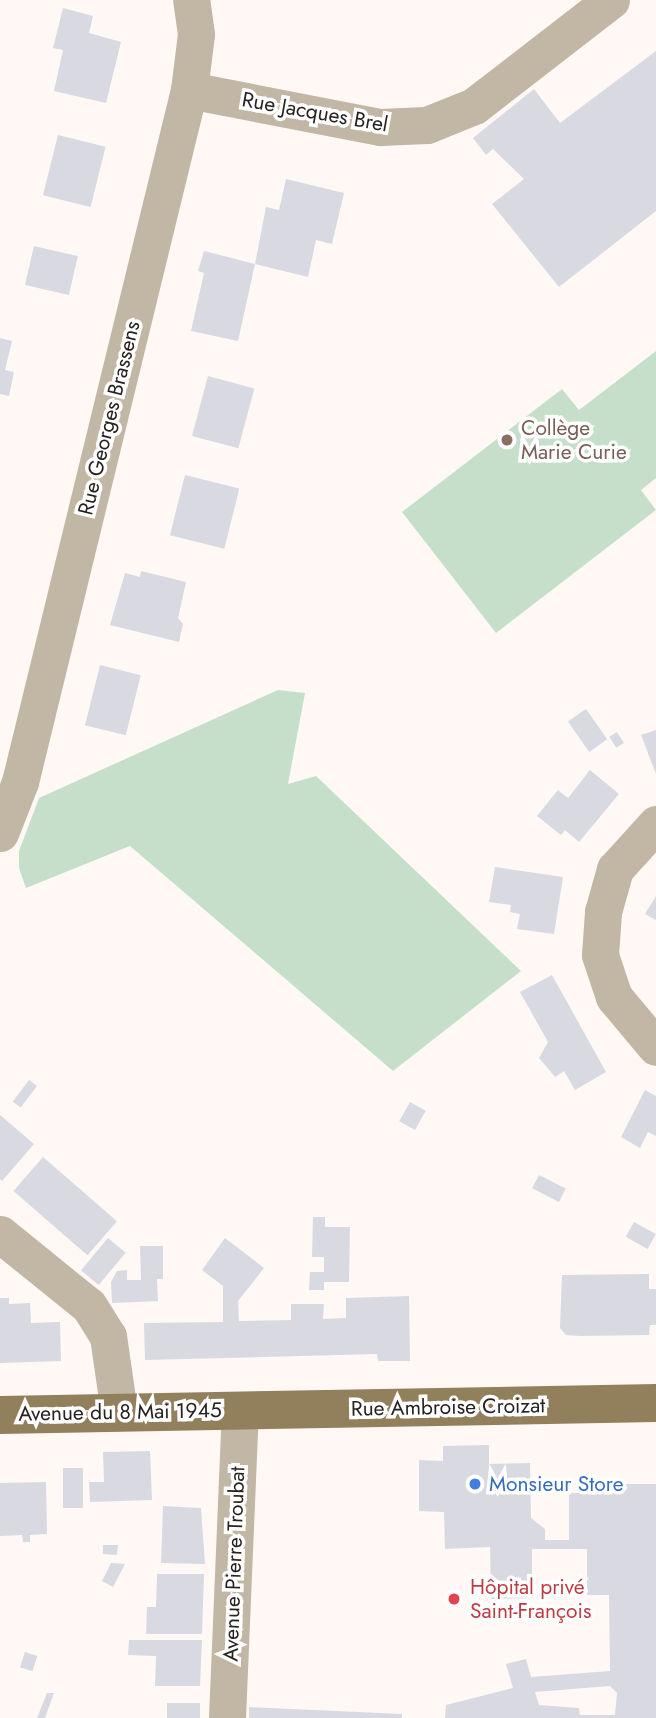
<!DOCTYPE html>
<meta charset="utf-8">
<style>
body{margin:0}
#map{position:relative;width:656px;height:1718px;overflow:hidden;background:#fff8f4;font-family:Jost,sans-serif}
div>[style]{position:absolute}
.green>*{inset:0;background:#c6dfca}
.building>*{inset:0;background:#d9d9e2;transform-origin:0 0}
.street>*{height:37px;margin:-18.5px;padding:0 18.5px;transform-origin:18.5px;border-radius:18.5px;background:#c1b7a4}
.primary>*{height:38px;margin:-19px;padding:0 19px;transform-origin:19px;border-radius:19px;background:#92805c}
.dots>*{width:19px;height:19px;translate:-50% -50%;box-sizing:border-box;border:4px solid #fff;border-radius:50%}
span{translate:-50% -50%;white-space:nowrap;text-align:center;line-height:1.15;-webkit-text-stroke:7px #fff;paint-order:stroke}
.street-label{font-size:21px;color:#252220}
.education-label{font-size:21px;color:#785e54}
.left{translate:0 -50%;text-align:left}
.shop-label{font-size:21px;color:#366cbe}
.health-label{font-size:21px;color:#be3a42}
</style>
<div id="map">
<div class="green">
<i style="clip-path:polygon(656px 351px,656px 478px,641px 490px,656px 510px,496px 633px,402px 512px,562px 389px,579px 410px)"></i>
<i style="clip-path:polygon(278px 690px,305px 693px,288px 784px,316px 776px,521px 971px,393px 1071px,130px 846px,26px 888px,19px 868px,19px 851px,39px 798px)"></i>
</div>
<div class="building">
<i style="clip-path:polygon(63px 8px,93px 16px,89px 33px,121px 42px,106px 103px,54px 91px,63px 50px,53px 48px)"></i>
<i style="clip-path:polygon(656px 51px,656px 211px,559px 287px,492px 204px,524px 179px,493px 149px,486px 155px,473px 138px,534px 89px,560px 123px)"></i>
<i style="left:58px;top:135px;width:49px;height:62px;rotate:14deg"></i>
<i style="clip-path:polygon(286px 179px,344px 193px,332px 244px,316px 240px,308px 277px,255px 264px,266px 207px,279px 210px)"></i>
<i style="left:34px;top:246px;width:45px;height:40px;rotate:13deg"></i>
<i style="clip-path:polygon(204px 251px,255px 264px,238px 341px,191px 331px,204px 273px,198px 271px)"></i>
<i style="clip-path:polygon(0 338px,12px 341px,5px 370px,14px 372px,9px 396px,0 394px)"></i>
<i style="left:208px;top:376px;width:48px;height:62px;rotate:15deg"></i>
<i style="left:185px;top:475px;width:56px;height:62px;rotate:14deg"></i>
<i style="clip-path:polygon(141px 571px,186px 582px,178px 618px,183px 624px,179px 642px,110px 625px,125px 573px,140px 577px)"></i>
<i style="left:100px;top:665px;width:42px;height:62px;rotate:14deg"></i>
<i style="left:586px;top:709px;width:37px;height:22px;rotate:55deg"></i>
<i style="clip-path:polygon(656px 730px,656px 774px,641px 735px)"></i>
<i style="left:617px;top:732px;width:13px;height:9px;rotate:58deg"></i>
<i style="clip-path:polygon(590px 770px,619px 794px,579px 842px,565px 830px,561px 835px,537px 816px,558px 790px,568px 798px)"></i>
<i style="clip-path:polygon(495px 867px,563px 877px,554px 934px,517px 929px,520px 914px,510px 912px,511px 905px,489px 902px)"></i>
<i style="clip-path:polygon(656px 896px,656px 920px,645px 914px)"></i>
<i style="clip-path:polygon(552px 975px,606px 1072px,575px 1090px,564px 1071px,555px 1077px,539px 1058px,548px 1042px,520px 992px)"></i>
<i style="left:29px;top:1080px;width:10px;height:27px;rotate:37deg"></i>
<i style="clip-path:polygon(645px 1090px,656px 1096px,656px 1136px,648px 1132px,640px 1148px,621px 1137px)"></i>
<i style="left:410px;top:1102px;width:18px;height:22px;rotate:29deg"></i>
<i style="clip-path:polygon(0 1115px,34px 1144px,2px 1181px,0 1179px)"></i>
<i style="left:43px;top:1157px;width:98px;height:45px;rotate:41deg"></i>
<i style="left:539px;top:1175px;width:30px;height:15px;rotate:27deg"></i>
<i style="clip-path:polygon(313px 1217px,325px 1217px,325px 1227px,350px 1227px,349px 1282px,324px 1282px,324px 1290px,309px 1290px,310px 1272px,324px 1272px,324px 1257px,312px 1257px)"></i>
<i style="left:634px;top:1222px;width:25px;height:17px;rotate:29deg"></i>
<i style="left:108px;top:1238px;width:23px;height:42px;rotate:40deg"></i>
<i style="clip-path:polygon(225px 1238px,264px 1268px,238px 1301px,239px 1321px,291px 1320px,291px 1304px,324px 1304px,323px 1319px,346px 1318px,346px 1298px,409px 1296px,410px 1361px,378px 1361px,377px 1354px,145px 1360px,144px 1323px,223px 1322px,223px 1286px,202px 1270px)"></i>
<i style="clip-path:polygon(140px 1246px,163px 1246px,163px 1279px,157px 1279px,158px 1301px,112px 1303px,111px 1282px,117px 1271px,127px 1270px,127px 1280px,141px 1280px)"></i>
<i style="clip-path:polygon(649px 1274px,649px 1289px,656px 1289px,656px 1325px,650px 1325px,649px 1335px,580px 1336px,566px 1335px,560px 1328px,562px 1275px)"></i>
<i style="clip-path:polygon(0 1298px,9px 1298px,9px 1304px,30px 1303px,31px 1323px,60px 1322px,61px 1361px,0 1363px)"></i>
<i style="clip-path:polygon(evenodd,489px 1445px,489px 1464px,530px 1463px,531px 1518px,545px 1529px,545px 1540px,569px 1540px,569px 1493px,585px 1493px,585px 1484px,656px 1484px,656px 1718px,445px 1718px,446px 1705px,513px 1688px,506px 1664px,526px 1659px,531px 1677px,610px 1671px,609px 1595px,587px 1595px,587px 1549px,532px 1549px,532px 1598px,491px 1599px,490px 1547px,445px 1549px,444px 1512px,419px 1511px,419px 1460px,443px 1461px,443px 1446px,489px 1445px,610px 1686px,617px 1693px,615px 1715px,580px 1715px,579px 1708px,539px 1705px,535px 1692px,610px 1686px)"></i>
<i style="clip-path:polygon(150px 1451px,152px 1500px,90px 1502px,89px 1482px,104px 1482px,103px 1452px)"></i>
<i style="left:63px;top:1468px;width:20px;height:40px"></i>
<i style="clip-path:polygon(46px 1482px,47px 1534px,30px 1535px,30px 1542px,23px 1542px,22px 1535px,0 1536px,0 1483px)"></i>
<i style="clip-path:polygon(163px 1506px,201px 1508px,205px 1564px,161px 1563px)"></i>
<i style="clip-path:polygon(103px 1545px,118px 1545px,117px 1555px,103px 1554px)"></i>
<i style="clip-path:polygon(111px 1563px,125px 1564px,113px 1587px,102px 1581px)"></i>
<i style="clip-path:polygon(157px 1574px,204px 1574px,202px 1634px,146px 1634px,147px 1607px,156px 1607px)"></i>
<i style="clip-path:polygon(129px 1640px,202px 1640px,200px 1686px,155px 1686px,156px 1656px,128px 1655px)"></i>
<i style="left:25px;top:1652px;width:13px;height:16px;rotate:18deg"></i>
<i style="clip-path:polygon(47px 1693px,54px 1693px,45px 1718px,37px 1718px)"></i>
<i style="left:167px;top:1703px;width:33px;height:15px"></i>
<i style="clip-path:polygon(249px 1707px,402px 1714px,402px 1718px,249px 1718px)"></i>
</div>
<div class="street">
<i style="left:189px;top:90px;width:195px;rotate:11deg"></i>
<i style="left:380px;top:127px;width:47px;rotate:-2.4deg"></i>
<i style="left:427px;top:125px;width:51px;rotate:-22deg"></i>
<i style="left:474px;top:106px;width:173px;rotate:-37.7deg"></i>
<i style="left:656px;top:824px;width:61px;rotate:132.3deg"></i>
<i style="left:615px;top:869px;width:45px;rotate:105.6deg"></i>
<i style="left:603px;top:912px;width:43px;rotate:94deg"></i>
<i style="left:600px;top:955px;width:44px;rotate:71.6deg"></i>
<i style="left:614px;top:997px;width:65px;rotate:50deg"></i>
<i style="left:0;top:833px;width:55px;rotate:-68.6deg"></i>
<i style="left:20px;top:782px;width:712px;rotate:-76.28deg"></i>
<i style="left:189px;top:90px;width:56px;rotate:-82.9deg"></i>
<i style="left:196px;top:34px;width:34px;rotate:-98deg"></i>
<i style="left:0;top:1234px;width:114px;rotate:39deg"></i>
<i style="left:89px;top:1306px;width:36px;rotate:58deg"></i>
<i style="left:108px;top:1336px;width:77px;rotate:81.8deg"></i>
<i style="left:227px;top:1718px;width:308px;rotate:-87.6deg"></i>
</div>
<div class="primary">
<i style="left:0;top:1415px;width:656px;rotate:-1.05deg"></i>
</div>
<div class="dots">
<i style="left:507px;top:440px;background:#8d6e63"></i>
<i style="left:475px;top:1484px;background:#3f7fe0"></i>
<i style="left:454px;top:1599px;background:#e0444e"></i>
</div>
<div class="street-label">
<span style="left:315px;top:112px;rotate:10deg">Rue Jacques Brel</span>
<span style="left:109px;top:418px;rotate:-76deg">Rue Georges Brassens</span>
<span style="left:448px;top:1407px;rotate:-1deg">Rue Ambroise Croizat</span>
<span style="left:120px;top:1412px;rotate:-1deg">Avenue du 8 Mai 1945</span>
<span style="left:234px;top:1564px;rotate:-88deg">Avenue Pierre Troubat</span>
</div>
<div class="education-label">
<span class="left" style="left:521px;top:440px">Collège<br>Marie Curie</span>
</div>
<div class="shop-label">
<span class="left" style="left:489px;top:1484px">Monsieur Store</span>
</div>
<div class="health-label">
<span class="left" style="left:470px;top:1599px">Hôpital privé<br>Saint-François</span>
</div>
</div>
